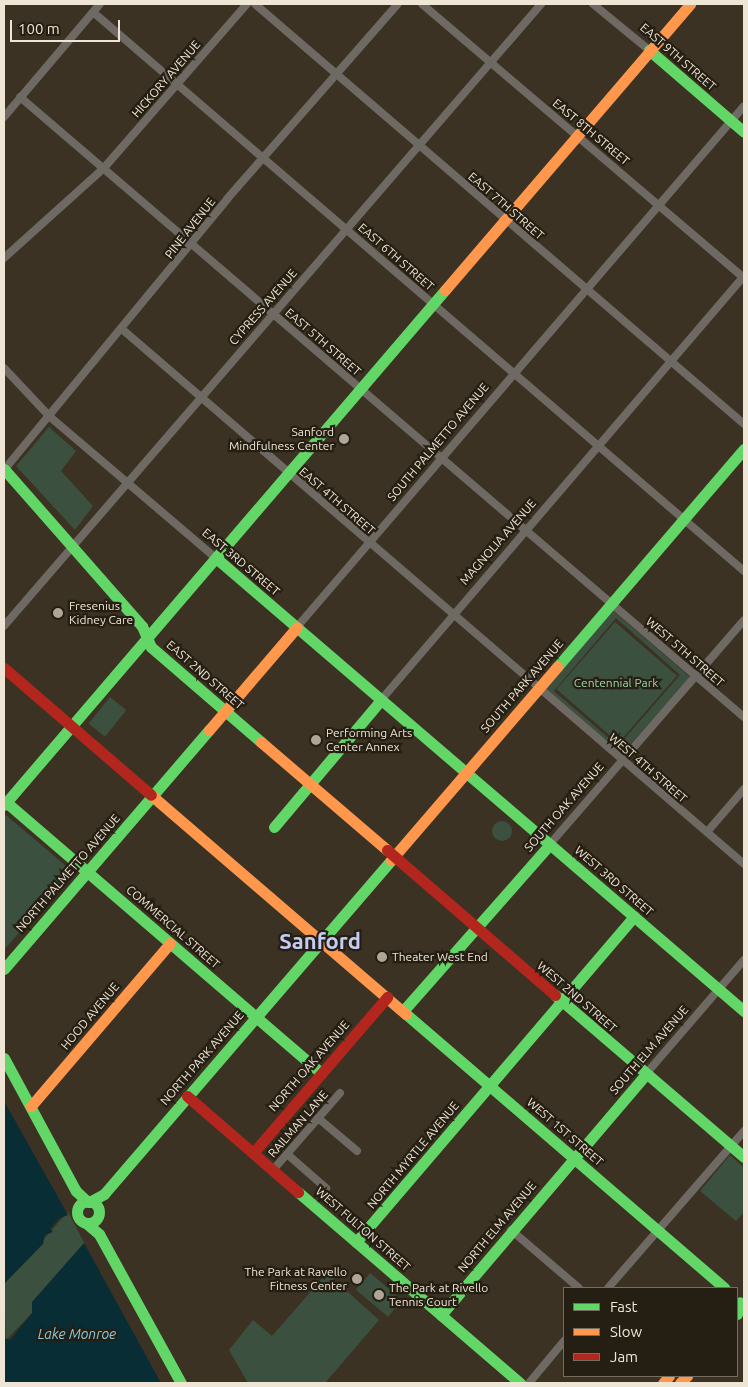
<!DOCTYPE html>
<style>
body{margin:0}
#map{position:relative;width:748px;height:1387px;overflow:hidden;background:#3b3223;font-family:Ubuntu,sans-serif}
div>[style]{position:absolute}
.green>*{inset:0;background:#3c503f;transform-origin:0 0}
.round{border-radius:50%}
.water>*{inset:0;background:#092d35}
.street>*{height:8px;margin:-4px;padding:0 4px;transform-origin:4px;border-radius:4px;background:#6f6963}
.fast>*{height:11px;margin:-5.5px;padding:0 5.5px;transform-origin:5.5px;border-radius:5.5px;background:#63d668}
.fast>.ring{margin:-5.5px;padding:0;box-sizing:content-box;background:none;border:11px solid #63d668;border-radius:50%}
.slow>*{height:11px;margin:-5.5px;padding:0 5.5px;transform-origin:5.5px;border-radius:5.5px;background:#ff974d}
.jam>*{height:11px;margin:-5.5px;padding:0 5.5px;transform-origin:5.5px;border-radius:5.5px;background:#b3261e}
.dots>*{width:14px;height:14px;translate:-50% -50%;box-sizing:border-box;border:2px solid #251e12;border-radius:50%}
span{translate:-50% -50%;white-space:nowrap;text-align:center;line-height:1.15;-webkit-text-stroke:4.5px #251e12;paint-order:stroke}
.street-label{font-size:12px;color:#eee5d5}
.poi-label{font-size:12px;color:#eee5d5}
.right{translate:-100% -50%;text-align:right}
.left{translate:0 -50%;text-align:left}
.park-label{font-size:12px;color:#9fd3ad}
.water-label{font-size:14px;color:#85cbe1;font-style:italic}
.town-label{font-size:22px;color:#c4ccf6;font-weight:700}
.frame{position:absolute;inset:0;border:5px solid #eee5d5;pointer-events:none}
.legend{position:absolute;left:563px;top:1287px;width:175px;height:90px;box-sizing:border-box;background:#251e12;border:1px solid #756e60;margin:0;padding:6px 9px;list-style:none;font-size:15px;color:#eee5d5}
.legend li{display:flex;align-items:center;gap:10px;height:25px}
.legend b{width:25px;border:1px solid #756e60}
.scale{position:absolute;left:10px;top:20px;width:110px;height:22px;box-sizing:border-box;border:2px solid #eee5d5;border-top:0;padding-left:6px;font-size:15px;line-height:18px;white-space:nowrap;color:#eee5d5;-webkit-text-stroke:4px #251e12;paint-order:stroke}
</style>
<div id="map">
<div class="green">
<i style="clip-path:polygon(49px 427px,76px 451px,61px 471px,93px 506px,75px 530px,16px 466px)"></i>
<i style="clip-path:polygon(evenodd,611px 609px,690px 677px,622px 754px,544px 687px,611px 609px,616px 618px,680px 675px,618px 746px,554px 691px,616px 618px)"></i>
<i style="left:615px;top:622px;width:82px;height:89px;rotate:41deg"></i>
<i style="left:110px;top:697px;width:21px;height:34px;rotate:39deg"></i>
<i style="clip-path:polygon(6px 815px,72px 871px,4px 950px,4px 818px)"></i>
<i class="round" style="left:492px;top:821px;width:20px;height:20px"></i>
<i style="clip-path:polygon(730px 1155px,744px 1168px,744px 1212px,736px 1221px,700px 1191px)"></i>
<i style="clip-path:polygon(68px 1212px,85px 1244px,32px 1302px,32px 1313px,6px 1340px,4px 1284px)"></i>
<i style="clip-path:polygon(327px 1273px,379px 1320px,325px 1383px,248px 1383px,229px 1350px,253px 1320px,272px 1336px)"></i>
<i style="left:370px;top:1273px;width:42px;height:22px;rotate:40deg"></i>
</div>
<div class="water">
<i style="clip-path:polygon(4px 1101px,68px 1215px,60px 1218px,50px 1229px,53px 1232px,45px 1235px,43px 1244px,4px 1284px)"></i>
<i style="clip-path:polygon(84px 1243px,161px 1383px,4px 1383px,4px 1338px,10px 1340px,32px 1313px,32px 1302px)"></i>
</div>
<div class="street">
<i style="left:255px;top:4px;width:645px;rotate:40.66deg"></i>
<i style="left:422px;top:4px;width:423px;rotate:40.4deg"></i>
<i style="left:593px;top:4px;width:72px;rotate:39.4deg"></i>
<i style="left:93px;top:12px;width:858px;rotate:40.65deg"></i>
<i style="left:20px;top:97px;width:953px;rotate:40.58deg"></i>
<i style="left:4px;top:117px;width:148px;rotate:-49.7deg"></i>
<i style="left:4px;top:258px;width:133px;rotate:-42deg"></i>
<i style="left:103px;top:169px;width:219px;rotate:-48.9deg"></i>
<i style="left:123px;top:330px;width:819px;rotate:40.69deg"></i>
<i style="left:4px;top:368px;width:66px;rotate:46.8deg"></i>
<i style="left:49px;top:416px;width:219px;rotate:40.4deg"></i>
<i style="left:4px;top:470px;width:351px;rotate:-50.5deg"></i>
<i style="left:227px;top:199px;width:259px;rotate:-48.8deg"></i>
<i style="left:4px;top:626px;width:822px;rotate:-49.19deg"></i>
<i style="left:297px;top:627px;width:686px;rotate:-49.37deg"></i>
<i style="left:381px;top:700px;width:558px;rotate:-49.43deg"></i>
<i style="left:707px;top:832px;width:57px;rotate:-49.3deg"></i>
<i style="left:550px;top:844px;width:296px;rotate:-49.1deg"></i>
<i style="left:645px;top:1075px;width:152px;rotate:-49.3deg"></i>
<i style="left:318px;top:1118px;width:51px;rotate:40.2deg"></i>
<i style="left:287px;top:1154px;width:52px;rotate:41.1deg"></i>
<i style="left:273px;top:1170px;width:102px;rotate:-49deg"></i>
<i style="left:511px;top:1230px;width:89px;rotate:40.5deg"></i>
<i style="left:608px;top:1288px;width:208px;rotate:-49.1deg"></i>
<i style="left:529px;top:1383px;width:55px;rotate:-50.2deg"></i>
</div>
<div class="fast">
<i style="left:649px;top:50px;width:125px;rotate:40.8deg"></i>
<i style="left:4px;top:469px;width:209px;rotate:48.7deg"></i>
<i style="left:142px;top:626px;width:23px;rotate:67deg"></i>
<i style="left:151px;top:647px;width:145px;rotate:40.8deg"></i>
<i style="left:216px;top:558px;width:696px;rotate:40.63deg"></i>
<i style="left:557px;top:667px;width:287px;rotate:-49.4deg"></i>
<i style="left:6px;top:802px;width:416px;rotate:40.7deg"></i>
<i style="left:4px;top:805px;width:678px;rotate:-49.43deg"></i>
<i style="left:274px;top:827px;width:166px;rotate:-49.9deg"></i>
<i style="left:4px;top:969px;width:315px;rotate:-49.4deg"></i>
<i style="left:555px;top:995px;width:249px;rotate:40.6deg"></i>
<i style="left:403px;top:1011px;width:222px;rotate:-48.6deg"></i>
<i style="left:406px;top:1014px;width:420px;rotate:40.7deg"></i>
<i style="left:4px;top:1058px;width:151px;rotate:61.6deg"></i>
<i style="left:76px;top:1191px;width:16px;rotate:43deg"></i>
<i style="left:298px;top:1192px;width:293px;rotate:40.7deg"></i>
<i class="ring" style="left:77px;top:1201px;width:11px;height:11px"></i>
<i style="left:89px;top:1202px;width:17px;rotate:-28deg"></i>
<i style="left:104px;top:1194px;width:440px;rotate:-49.3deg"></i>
<i style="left:86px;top:1223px;width:17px;rotate:40deg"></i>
<i style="left:99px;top:1234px;width:170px;rotate:61.2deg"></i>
<i style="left:356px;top:1242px;width:428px;rotate:-49.5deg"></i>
<i style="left:737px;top:1314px;width:12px;rotate:-76deg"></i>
<i style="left:441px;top:1315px;width:315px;rotate:-49.6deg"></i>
</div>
<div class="slow">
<i style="left:445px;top:290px;width:377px;rotate:-49.4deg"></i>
<i style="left:209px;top:730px;width:135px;rotate:-49.5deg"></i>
<i style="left:261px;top:742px;width:166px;rotate:40.6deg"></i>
<i style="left:151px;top:795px;width:336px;rotate:40.7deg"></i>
<i style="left:391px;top:860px;width:255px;rotate:-49.3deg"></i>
<i style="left:31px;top:1106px;width:214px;rotate:-49.5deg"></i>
<i style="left:663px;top:1383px;width:9px;rotate:-49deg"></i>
<i style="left:680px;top:1383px;width:10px;rotate:-45deg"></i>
</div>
<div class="jam">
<i style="left:4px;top:668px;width:194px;rotate:40.8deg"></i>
<i style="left:387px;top:850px;width:222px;rotate:40.8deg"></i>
<i style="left:187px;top:1096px;width:147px;rotate:40.9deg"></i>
<i style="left:253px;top:1153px;width:206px;rotate:-49.3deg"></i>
</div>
<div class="dots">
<i style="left:344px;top:439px;background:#afa697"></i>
<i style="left:58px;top:613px;background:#afa697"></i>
<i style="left:316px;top:740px;background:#afa697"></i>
<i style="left:382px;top:957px;background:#afa697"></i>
<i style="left:357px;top:1279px;background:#afa697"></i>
<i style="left:379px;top:1295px;background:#afa697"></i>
</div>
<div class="street-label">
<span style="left:678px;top:57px;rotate:41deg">EAST 9TH STREET</span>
<span style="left:166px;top:79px;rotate:-49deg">HICKORY AVENUE</span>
<span style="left:591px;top:132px;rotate:40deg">EAST 8TH STREET</span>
<span style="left:506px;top:206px;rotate:41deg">EAST 7TH STREET</span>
<span style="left:190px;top:228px;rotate:-52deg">PINE AVENUE</span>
<span style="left:396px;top:257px;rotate:41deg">EAST 6TH STREET</span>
<span style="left:263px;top:307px;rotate:-49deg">CYPRESS AVENUE</span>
<span style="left:323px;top:342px;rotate:41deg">EAST 5TH STREET</span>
<span style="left:438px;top:442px;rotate:-50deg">SOUTH PALMETTO AVENUE</span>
<span style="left:337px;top:501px;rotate:41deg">EAST 4TH STREET</span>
<span style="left:498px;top:542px;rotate:-49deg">MAGNOLIA AVENUE</span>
<span style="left:241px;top:562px;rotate:40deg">EAST 3RD STREET</span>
<span style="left:685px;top:652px;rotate:41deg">WEST 5TH STREET</span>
<span style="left:205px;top:675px;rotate:41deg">EAST 2ND STREET</span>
<span style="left:522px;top:686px;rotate:-49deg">SOUTH PARK AVENUE</span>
<span style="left:648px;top:768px;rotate:41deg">WEST 4TH STREET</span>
<span style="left:564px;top:807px;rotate:-49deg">SOUTH OAK AVENUE</span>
<span style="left:68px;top:873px;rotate:-49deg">NORTH PALMETTO AVENUE</span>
<span style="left:614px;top:881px;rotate:41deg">WEST 3RD STREET</span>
<span style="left:173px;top:927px;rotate:41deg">COMMERCIAL STREET</span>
<span style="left:577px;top:997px;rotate:41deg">WEST 2ND STREET</span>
<span style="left:90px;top:1016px;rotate:-50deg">HOOD AVENUE</span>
<span style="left:649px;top:1050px;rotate:-49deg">SOUTH ELM AVENUE</span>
<span style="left:202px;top:1058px;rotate:-49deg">NORTH PARK AVENUE</span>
<span style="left:309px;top:1066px;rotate:-49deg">NORTH OAK AVENUE</span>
<span style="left:298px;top:1124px;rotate:-49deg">RAILMAN LANE</span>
<span style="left:565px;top:1132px;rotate:41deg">WEST 1ST STREET</span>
<span style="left:413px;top:1155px;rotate:-50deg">NORTH MYRTLE AVENUE</span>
<span style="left:497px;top:1227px;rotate:-50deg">NORTH ELM AVENUE</span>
<span style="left:363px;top:1229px;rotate:41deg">WEST FULTON STREET</span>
</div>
<div class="poi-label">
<span class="right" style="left:334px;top:439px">Sanford<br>Mindfulness Center</span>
<span class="left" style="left:69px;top:613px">Fresenius<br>Kidney Care</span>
<span class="left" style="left:326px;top:740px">Performing Arts<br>Center Annex</span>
<span class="left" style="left:392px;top:957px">Theater West End</span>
<span class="right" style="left:347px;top:1279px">The Park at Ravello<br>Fitness Center</span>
<span class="left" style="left:389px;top:1295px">The Park at Rivello<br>Tennis Court</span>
</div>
<div class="park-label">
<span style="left:616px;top:683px">Centennial Park</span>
</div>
<div class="water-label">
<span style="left:77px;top:1334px">Lake Monroe</span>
</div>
<div class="town-label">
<span style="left:320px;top:941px">Sanford</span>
</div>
<div class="frame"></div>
<ul class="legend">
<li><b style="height:6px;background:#63d668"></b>Fast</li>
<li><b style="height:6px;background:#ff974d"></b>Slow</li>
<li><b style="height:6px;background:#b3261e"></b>Jam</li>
</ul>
<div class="scale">100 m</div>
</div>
